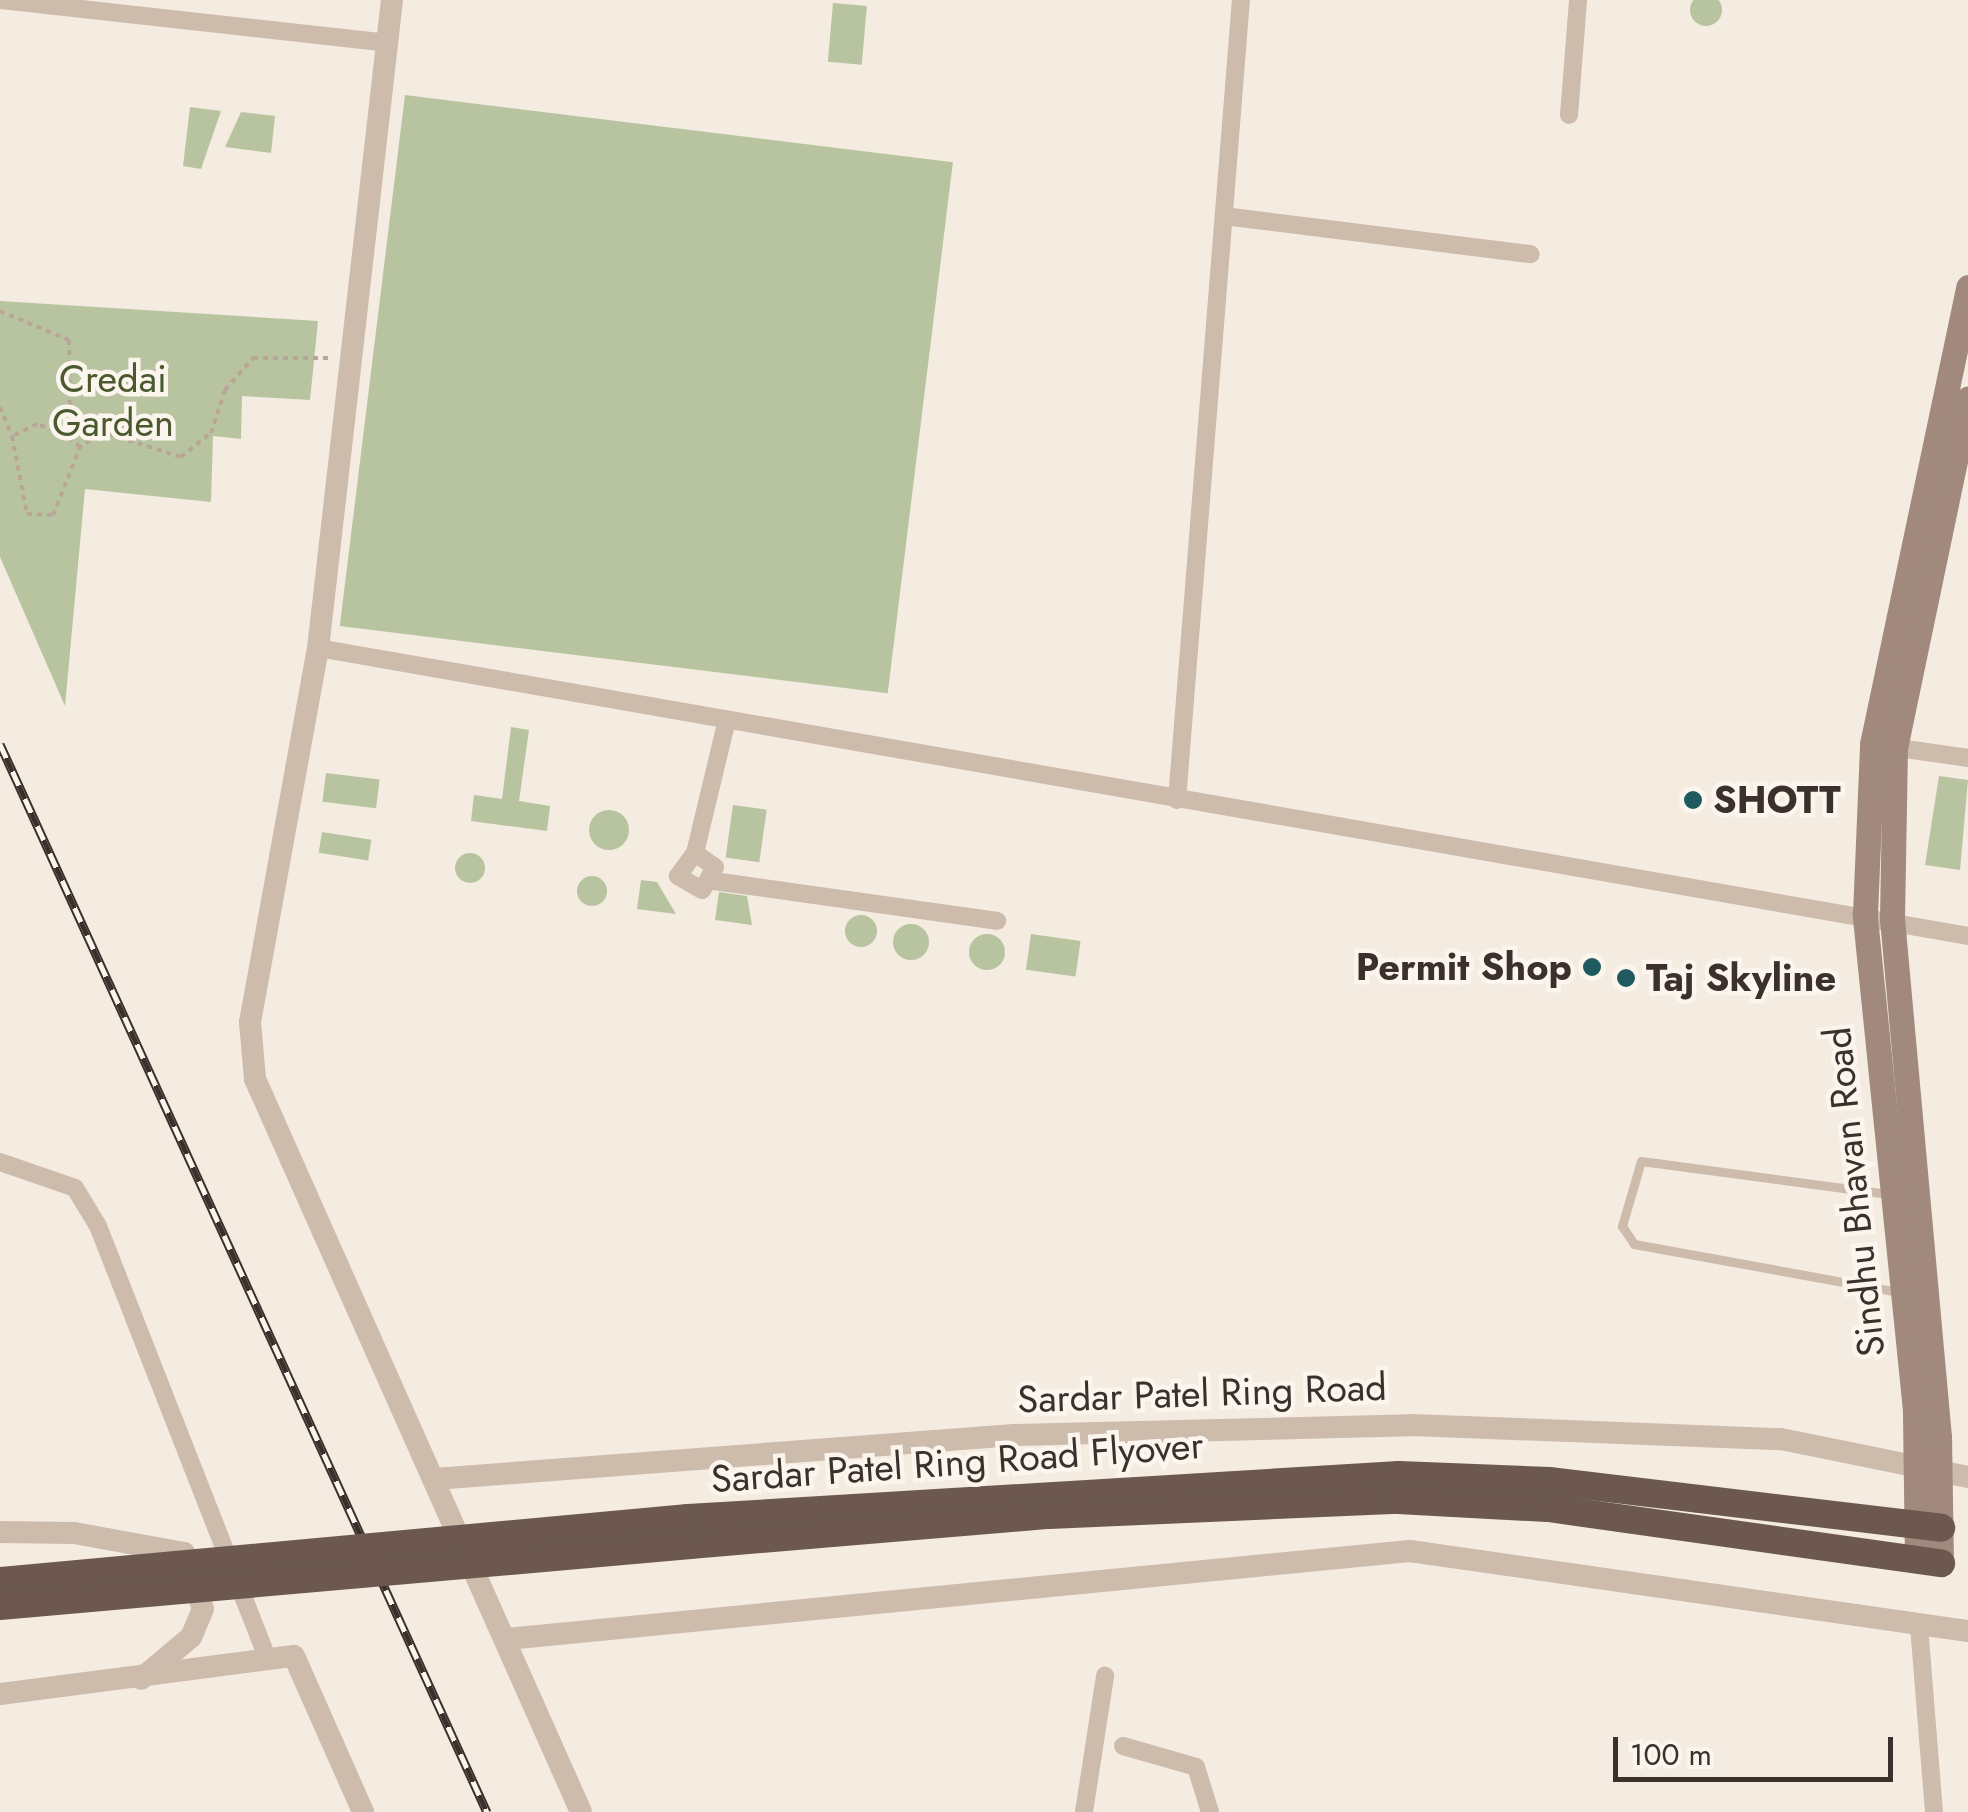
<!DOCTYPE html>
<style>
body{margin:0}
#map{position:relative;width:1968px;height:1812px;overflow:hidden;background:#f4ebe1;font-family:Jost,sans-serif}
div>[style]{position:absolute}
.green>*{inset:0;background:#b8c4a0;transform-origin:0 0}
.round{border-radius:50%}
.path>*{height:4px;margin-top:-2px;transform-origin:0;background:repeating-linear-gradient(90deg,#b9a596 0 5px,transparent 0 10px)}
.service>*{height:9px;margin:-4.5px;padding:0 4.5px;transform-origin:4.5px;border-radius:4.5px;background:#cdbbac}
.minor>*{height:18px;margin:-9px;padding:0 9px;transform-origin:9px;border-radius:9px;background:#cdbbac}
.tertiary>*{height:22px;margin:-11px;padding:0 11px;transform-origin:11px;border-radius:11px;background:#cdbbac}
.secondary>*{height:25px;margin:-12.5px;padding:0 12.5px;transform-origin:12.5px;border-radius:12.5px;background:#a18a7d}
.trunk>*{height:28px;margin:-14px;padding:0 14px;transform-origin:14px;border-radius:14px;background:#6c584f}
.rail>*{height:9px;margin-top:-4.5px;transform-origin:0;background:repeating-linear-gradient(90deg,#fbf5ee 0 15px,#3b302b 0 30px);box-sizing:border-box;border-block:2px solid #3b302b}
.trunk-bridge>*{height:28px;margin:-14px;padding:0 14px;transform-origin:14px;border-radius:14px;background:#6c584f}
.dots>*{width:28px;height:28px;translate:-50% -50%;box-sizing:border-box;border:5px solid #fbf5ee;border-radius:50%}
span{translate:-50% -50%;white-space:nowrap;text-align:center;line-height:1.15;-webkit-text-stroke:9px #fbf5ee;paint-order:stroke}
.park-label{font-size:38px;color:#4a5a2e}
.poi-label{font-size:38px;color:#3b302b;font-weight:700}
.left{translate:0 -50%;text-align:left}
.right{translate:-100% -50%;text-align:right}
.street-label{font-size:38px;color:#3b302b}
.scale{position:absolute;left:1613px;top:1737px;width:280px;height:45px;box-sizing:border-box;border:5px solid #3b302b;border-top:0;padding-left:12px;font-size:30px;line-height:35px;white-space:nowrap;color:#3b302b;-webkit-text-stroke:8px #fbf5ee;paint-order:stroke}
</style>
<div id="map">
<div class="green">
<i class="round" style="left:1690px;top:-6px;width:32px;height:32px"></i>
<i style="left:833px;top:3px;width:34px;height:59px;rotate:5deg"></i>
<i style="left:405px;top:95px;width:552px;height:535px;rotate:7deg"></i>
<i style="clip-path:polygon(190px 107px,221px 111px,201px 169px,183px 166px)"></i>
<i style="clip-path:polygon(241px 112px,275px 116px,271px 153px,225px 147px)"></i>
<i style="clip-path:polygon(0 301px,318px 321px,310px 400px,242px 396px,241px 439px,213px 436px,211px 502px,85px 489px,65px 706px,0 557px)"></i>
<i style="clip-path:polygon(511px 727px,529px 730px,519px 801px,550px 806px,547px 831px,471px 821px,474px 795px,502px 799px)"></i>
<i style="left:326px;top:773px;width:54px;height:29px;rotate:7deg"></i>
<i style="clip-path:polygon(1939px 776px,1968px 780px,1960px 870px,1925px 865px)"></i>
<i style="left:733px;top:805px;width:34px;height:53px;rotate:8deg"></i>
<i class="round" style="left:589px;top:810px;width:40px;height:40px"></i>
<i style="left:322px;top:832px;width:50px;height:21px;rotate:9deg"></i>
<i class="round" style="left:455px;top:853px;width:30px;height:30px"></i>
<i class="round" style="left:577px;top:876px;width:30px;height:30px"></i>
<i style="clip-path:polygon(641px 880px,657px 882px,676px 914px,637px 909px)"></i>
<i style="clip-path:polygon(719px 892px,747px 896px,752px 925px,715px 920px)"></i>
<i class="round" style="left:845px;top:915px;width:32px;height:32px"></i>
<i class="round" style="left:893px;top:924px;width:36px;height:36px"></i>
<i style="left:1031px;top:934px;width:50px;height:36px;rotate:8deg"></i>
<i class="round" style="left:969px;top:934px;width:36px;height:36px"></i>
</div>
<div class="path">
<i style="left:0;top:311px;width:75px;rotate:22.8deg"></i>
<i style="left:69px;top:340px;width:83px;rotate:89.3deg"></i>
<i style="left:0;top:407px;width:31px;rotate:68deg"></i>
<i style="left:81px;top:420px;width:22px;rotate:66deg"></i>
<i style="left:90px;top:440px;width:12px;rotate:145deg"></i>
<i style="left:80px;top:447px;width:21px;rotate:-139deg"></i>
<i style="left:64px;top:433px;width:21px;rotate:-37deg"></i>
<i style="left:90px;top:428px;width:96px;rotate:17.7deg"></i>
<i style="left:181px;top:457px;width:38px;rotate:-39deg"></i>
<i style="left:211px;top:433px;width:45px;rotate:-72deg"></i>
<i style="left:225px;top:390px;width:43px;rotate:-48.8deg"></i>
<i style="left:253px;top:358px;width:78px"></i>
<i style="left:64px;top:433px;width:28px;rotate:-162deg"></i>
<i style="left:37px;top:424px;width:28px;rotate:154deg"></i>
<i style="left:12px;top:436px;width:79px;rotate:79.1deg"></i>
<i style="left:27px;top:514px;width:26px;rotate:2deg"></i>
<i style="left:53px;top:515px;width:73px;rotate:-68.3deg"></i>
</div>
<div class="service">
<i style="left:1888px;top:1194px;width:249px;rotate:-172.4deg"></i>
<i style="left:1641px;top:1161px;width:68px;rotate:106.3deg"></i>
<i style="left:1622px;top:1226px;width:22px;rotate:56deg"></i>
<i style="left:1634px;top:1244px;width:269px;rotate:10.3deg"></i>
</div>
<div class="minor">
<i style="left:0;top:0;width:389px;rotate:6.3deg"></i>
<i style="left:1569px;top:115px;width:115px;rotate:-85.5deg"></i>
<i style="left:1224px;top:216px;width:309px;rotate:7.1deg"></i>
<i style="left:318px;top:648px;width:1675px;rotate:9.9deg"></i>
<i style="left:1884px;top:746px;width:85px;rotate:8.1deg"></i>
<i style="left:1177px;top:800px;width:803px;rotate:-85.43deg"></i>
<i style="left:695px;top:853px;width:24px;rotate:35deg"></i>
<i style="left:715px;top:867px;width:26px;rotate:119deg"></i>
<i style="left:702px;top:890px;width:28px;rotate:-150deg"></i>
<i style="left:678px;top:876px;width:29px;rotate:-54deg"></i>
<i style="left:695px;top:853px;width:137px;rotate:-76.5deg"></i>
<i style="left:714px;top:881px;width:286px;rotate:8deg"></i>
<i style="left:0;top:1162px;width:79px;rotate:19.1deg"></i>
<i style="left:75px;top:1188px;width:44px;rotate:58.8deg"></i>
<i style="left:98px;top:1226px;width:466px;rotate:68.6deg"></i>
<i style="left:1919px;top:1626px;width:187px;rotate:85.4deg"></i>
<i style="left:1123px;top:1746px;width:76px;rotate:16deg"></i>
<i style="left:1196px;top:1767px;width:47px;rotate:72.7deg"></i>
<i style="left:1084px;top:1812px;width:138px;rotate:-81.2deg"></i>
</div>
<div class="tertiary">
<i style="left:392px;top:0;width:652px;rotate:96.51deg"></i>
<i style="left:318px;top:648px;width:380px;rotate:100.3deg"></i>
<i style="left:250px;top:1022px;width:57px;rotate:85deg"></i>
<i style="left:255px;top:1079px;width:802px;rotate:66.02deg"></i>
<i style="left:434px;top:1479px;width:582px;rotate:-4.34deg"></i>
<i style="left:1014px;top:1435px;width:398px;rotate:-1.4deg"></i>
<i style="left:1412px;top:1425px;width:369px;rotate:2.2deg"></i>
<i style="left:1781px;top:1439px;width:191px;rotate:11.5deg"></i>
<i style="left:0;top:1532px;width:74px;rotate:0.8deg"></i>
<i style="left:74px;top:1533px;width:112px;rotate:10.3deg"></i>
<i style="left:184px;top:1553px;width:59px;rotate:71.3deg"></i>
<i style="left:203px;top:1609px;width:30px;rotate:113deg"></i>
<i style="left:191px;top:1637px;width:65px;rotate:140deg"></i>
<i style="left:507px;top:1639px;width:907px;rotate:-5.57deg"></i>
<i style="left:1410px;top:1551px;width:564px;rotate:8.16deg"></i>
<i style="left:0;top:1694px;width:296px;rotate:-7.4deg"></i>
<i style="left:294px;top:1656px;width:171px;rotate:66.1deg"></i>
</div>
<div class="secondary">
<i style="left:1917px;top:1559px;width:149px;rotate:-90.8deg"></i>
<i style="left:1915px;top:1410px;width:499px;rotate:-95.8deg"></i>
<i style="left:1865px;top:914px;width:170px;rotate:-87.6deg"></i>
<i style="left:1872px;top:744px;width:467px;rotate:-78.1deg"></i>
<i style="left:1941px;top:1563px;width:126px;rotate:-90.9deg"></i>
<i style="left:1939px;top:1437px;width:520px;rotate:-95.18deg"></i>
<i style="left:1892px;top:919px;width:171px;rotate:-89deg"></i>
<i style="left:1895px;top:748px;width:357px;rotate:-78.2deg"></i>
</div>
<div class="trunk">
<i style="left:688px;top:1518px;width:712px;rotate:-3.46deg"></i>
<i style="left:1399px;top:1475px;width:150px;rotate:2.3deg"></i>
<i style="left:1549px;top:1481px;width:395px;rotate:6.8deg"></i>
<i style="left:690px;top:1545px;width:360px;rotate:-4.8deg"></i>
<i style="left:1049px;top:1515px;width:349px;rotate:-2.5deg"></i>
<i style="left:1398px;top:1500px;width:150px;rotate:3.1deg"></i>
<i style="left:1548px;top:1508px;width:397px;rotate:8deg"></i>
</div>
<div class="rail">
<i style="left:0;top:744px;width:1174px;rotate:65.49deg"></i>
</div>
<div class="trunk-bridge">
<i style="left:0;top:1581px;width:691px;rotate:-5.23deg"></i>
<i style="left:0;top:1606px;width:693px;rotate:-5.05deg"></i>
</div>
<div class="dots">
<i style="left:1693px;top:800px;background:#1f5a5e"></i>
<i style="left:1592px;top:967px;background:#1f5a5e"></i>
<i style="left:1626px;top:978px;background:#1f5a5e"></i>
</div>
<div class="park-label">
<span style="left:113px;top:401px">Credai<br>Garden</span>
</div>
<div class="poi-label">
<span class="left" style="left:1713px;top:800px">SHOTT</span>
<span class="right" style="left:1572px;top:967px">Permit Shop</span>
<span class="left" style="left:1646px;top:978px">Taj Skyline</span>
</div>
<div class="street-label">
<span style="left:1854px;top:1192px;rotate:-96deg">Sindhu Bhavan Road</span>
<span style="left:1202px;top:1393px;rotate:-2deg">Sardar Patel Ring Road</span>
<span style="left:957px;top:1462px;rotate:-4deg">Sardar Patel Ring Road Flyover</span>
</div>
<div class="scale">100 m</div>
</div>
